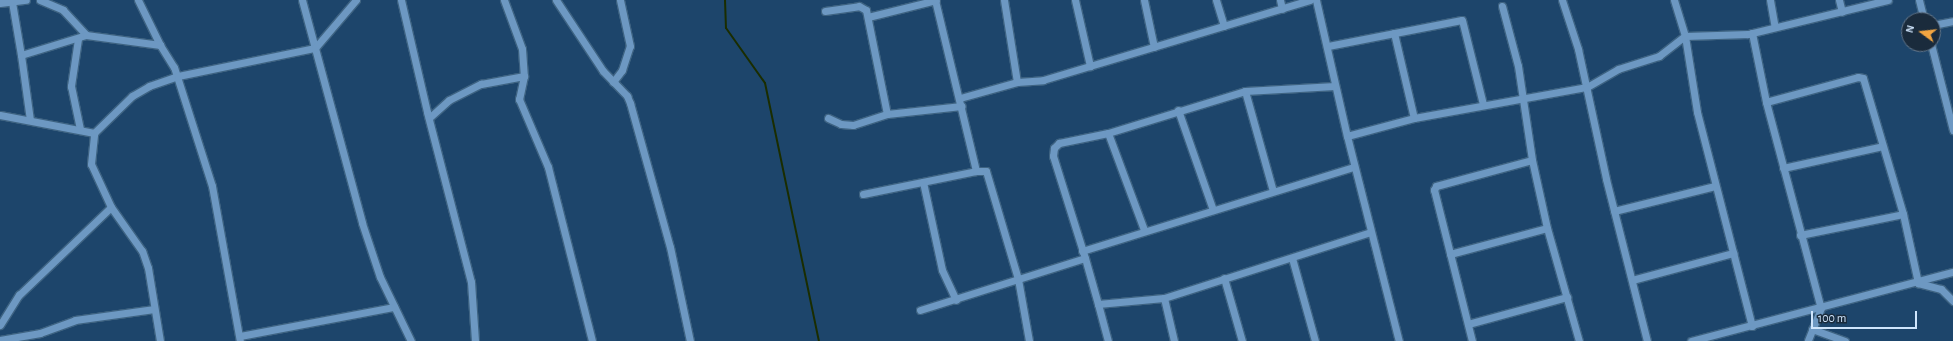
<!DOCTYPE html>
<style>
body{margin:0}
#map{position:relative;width:1953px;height:341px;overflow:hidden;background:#1d456b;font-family:"Alegreya Sans",sans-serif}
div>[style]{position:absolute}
.stream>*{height:2px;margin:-1px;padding:0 1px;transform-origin:1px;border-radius:1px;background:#1a2d00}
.roads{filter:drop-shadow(1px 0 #3e6382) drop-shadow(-1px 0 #3e6382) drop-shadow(0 1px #3e6382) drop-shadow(0 -1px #3e6382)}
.minor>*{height:7px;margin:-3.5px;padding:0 3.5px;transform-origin:3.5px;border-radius:3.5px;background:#6d98c2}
span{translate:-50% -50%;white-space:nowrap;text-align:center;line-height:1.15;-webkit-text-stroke:4px #1a2b3c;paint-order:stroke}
.north{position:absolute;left:1901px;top:12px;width:40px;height:40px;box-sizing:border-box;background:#1a2b3c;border:1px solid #627589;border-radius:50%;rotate:285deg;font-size:11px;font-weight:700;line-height:16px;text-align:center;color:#cfe5fc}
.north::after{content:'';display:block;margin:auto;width:14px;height:18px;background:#f2a541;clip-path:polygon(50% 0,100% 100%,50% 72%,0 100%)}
.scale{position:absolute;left:1811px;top:311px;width:106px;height:18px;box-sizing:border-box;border:2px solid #cfe5fc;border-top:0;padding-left:5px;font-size:12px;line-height:14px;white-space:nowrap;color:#cfe5fc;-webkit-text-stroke:3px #1a2b3c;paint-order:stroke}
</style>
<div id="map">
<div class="stream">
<i style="left:725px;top:0;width:28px;rotate:88deg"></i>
<i style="left:726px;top:28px;width:67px;rotate:54.7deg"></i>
<i style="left:765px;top:83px;width:264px;rotate:78.2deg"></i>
</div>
<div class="roads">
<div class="minor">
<i style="left:40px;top:0;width:25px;rotate:23deg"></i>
<i style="left:63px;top:10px;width:34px;rotate:47deg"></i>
<i style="left:138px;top:0;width:50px;rotate:63.9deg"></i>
<i style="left:160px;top:45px;width:26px;rotate:58deg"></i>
<i style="left:174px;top:67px;width:125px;rotate:72.3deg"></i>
<i style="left:212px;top:186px;width:158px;rotate:79.8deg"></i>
<i style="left:302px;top:0;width:231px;rotate:74.9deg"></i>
<i style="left:362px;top:223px;width:57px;rotate:71.6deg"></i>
<i style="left:380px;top:277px;width:71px;rotate:64.2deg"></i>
<i style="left:401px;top:0;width:115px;rotate:76.9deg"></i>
<i style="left:427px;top:112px;width:176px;rotate:75.5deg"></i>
<i style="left:471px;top:282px;width:59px;rotate:86.1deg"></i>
<i style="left:504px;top:0;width:52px;rotate:69.8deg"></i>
<i style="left:522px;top:49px;width:27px;rotate:86deg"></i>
<i style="left:556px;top:0;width:85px;rotate:56.5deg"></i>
<i style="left:603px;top:71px;width:35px;rotate:46deg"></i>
<i style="left:627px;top:96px;width:8px;rotate:67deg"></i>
<i style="left:630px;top:103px;width:149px;rotate:74.5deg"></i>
<i style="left:670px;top:247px;width:96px;rotate:78deg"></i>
<i style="left:935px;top:0;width:176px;rotate:76.5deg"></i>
<i style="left:1004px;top:0;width:83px;rotate:81deg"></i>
<i style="left:1075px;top:0;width:68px;rotate:77.2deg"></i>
<i style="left:1144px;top:0;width:48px;rotate:78deg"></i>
<i style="left:1216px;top:0;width:27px;rotate:73deg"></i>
<i style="left:1280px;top:0;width:9px;rotate:77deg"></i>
<i style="left:1316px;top:0;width:139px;rotate:77.2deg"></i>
<i style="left:1347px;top:136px;width:211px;rotate:75.8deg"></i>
<i style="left:1562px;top:0;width:52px;rotate:71.9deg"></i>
<i style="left:1578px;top:49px;width:133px;rotate:77.8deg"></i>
<i style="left:1606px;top:179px;width:167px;rotate:75.8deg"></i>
<i style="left:1674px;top:0;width:38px;rotate:73deg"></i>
<i style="left:1685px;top:36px;width:77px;rotate:81deg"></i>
<i style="left:1697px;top:112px;width:221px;rotate:75.6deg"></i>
<i style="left:1770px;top:0;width:27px;rotate:80deg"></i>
<i style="left:1839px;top:0;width:12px;rotate:76deg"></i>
<i style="left:1919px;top:0;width:21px;rotate:76deg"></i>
<i style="left:12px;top:2px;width:54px;rotate:80.4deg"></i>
<i style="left:0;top:3px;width:26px;rotate:-7deg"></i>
<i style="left:1502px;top:6px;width:62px;rotate:75.1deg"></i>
<i style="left:1518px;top:66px;width:95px;rotate:81.5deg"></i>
<i style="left:1532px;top:160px;width:70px;rotate:77.6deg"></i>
<i style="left:1547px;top:228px;width:117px;rotate:74.2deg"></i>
<i style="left:825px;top:11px;width:34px;rotate:-8deg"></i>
<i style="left:859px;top:6px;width:8px;rotate:30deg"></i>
<i style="left:866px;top:10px;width:106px;rotate:78.6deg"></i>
<i style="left:887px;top:114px;width:75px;rotate:-6.1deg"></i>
<i style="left:868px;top:17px;width:70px;rotate:-14deg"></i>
<i style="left:1933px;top:25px;width:20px;rotate:-11deg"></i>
<i style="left:1394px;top:33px;width:87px;rotate:76.8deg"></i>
<i style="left:1752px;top:33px;width:70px;rotate:78.5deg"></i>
<i style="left:1766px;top:102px;width:213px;rotate:75.1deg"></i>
<i style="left:1821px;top:308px;width:35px;rotate:112deg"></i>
<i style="left:78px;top:39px;width:48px;rotate:98.5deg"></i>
<i style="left:71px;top:86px;width:44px;rotate:78.2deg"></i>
<i style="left:1931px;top:44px;width:89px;rotate:75.7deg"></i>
<i style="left:1328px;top:46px;width:136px;rotate:-11deg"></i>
<i style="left:1462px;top:20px;width:87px;rotate:76deg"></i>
<i style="left:613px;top:82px;width:15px;rotate:-53deg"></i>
<i style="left:622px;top:70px;width:25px;rotate:-72deg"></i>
<i style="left:630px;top:46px;width:47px;rotate:-102.3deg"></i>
<i style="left:1245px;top:91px;width:104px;rotate:74.4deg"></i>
<i style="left:960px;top:98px;width:59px;rotate:-15.7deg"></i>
<i style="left:1017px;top:82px;width:26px;rotate:-4deg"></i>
<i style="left:1043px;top:80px;width:279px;rotate:-16.7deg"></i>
<i style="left:1766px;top:102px;width:95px;rotate:-15.2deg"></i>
<i style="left:1858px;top:77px;width:5px;rotate:11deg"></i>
<i style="left:1863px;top:78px;width:142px;rotate:73.6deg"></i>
<i style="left:1903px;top:214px;width:71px;rotate:77.7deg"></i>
<i style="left:1918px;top:283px;width:24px;rotate:15deg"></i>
<i style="left:1941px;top:289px;width:17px;rotate:45deg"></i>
<i style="left:1178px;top:110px;width:106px;rotate:70.7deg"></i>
<i style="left:0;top:115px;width:96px;rotate:10.8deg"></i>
<i style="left:429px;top:118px;width:27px;rotate:-42deg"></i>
<i style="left:449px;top:100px;width:36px;rotate:-27deg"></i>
<i style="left:481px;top:84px;width:44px;rotate:-10.5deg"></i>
<i style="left:524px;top:76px;width:24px;rotate:102deg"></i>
<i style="left:519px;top:99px;width:74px;rotate:66.9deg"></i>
<i style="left:548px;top:167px;width:179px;rotate:75.8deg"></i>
<i style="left:828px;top:118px;width:14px;rotate:25deg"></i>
<i style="left:841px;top:124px;width:12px;rotate:5deg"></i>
<i style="left:853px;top:125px;width:36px;rotate:-18deg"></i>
<i style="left:30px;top:120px;width:66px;rotate:-97.9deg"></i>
<i style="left:21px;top:55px;width:68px;rotate:-17.1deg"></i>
<i style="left:86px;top:35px;width:75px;rotate:7.7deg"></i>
<i style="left:1108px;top:133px;width:103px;rotate:69.6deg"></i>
<i style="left:1347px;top:136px;width:69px;rotate:-15deg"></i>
<i style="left:1414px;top:118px;width:176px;rotate:-10.2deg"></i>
<i style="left:1587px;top:87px;width:36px;rotate:-30deg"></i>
<i style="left:1618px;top:69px;width:43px;rotate:-17.6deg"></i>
<i style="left:1659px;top:56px;width:33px;rotate:-38deg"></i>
<i style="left:1685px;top:36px;width:63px;rotate:-1.8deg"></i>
<i style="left:1748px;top:34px;width:144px;rotate:-13.7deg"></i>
<i style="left:1783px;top:168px;width:102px;rotate:-12.4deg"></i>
<i style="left:923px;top:182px;width:90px;rotate:77.8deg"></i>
<i style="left:942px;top:270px;width:33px;rotate:65deg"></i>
<i style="left:863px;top:194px;width:115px;rotate:-11.5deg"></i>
<i style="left:976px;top:171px;width:10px"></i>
<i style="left:986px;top:171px;width:113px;rotate:73.5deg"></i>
<i style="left:1018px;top:279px;width:63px;rotate:79.9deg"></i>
<i style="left:1614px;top:211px;width:104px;rotate:-13.9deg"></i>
<i style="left:1800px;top:235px;width:105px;rotate:-11.5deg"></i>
<i style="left:1082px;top:251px;width:285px;rotate:-17.2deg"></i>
<i style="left:1450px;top:254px;width:100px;rotate:-15deg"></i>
<i style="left:1085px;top:258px;width:48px;rotate:74.2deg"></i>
<i style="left:1098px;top:304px;width:66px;rotate:-5.2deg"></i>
<i style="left:1164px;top:298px;width:217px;rotate:-17.7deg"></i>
<i style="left:1292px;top:258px;width:86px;rotate:74.5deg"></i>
<i style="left:1224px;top:278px;width:66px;rotate:74.1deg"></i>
<i style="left:1632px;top:280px;width:105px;rotate:-15deg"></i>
<i style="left:1164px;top:298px;width:44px;rotate:76.9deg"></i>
<i style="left:1098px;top:304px;width:38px;rotate:75deg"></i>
<i style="left:920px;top:310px;width:173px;rotate:-17.5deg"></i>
<i style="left:1085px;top:258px;width:107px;rotate:-107.4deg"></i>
<i style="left:1053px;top:156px;width:8px;rotate:-83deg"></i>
<i style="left:1054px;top:148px;width:7px;rotate:-45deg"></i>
<i style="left:1059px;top:143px;width:50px;rotate:-11.5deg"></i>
<i style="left:1108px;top:133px;width:143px;rotate:-17deg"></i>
<i style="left:1245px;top:91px;width:90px;rotate:-3.2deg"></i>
<i style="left:1468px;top:324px;width:103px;rotate:-15.3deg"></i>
<i style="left:0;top:325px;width:36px;rotate:-58deg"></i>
<i style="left:19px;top:295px;width:127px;rotate:-43.7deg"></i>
<i style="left:1812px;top:329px;width:35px;rotate:20deg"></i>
<i style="left:240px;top:336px;width:157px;rotate:-10.7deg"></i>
<i style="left:0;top:340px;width:41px;rotate:-9.9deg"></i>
<i style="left:40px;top:333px;width:37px;rotate:-20deg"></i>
<i style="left:75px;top:320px;width:80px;rotate:-7.9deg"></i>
<i style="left:160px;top:341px;width:74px;rotate:-99.3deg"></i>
<i style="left:148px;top:268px;width:18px;rotate:-109deg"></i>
<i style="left:142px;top:251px;width:54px;rotate:-125.2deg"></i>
<i style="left:111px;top:207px;width:47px;rotate:-114.9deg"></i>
<i style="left:91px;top:164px;width:31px;rotate:-84deg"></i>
<i style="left:94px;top:133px;width:53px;rotate:-44.2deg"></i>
<i style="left:132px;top:96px;width:20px;rotate:-30deg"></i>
<i style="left:149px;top:86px;width:31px;rotate:-19deg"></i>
<i style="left:178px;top:76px;width:140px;rotate:-11.6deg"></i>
<i style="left:315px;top:48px;width:63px;rotate:-49.5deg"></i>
<i style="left:1472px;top:341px;width:156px;rotate:-104.1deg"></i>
<i style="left:1434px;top:190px;width:4px;rotate:-63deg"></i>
<i style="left:1436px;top:186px;width:99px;rotate:-15.2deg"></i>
<i style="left:1691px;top:341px;width:271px;rotate:-14.8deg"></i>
</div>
</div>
<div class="north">N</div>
<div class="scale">100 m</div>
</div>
